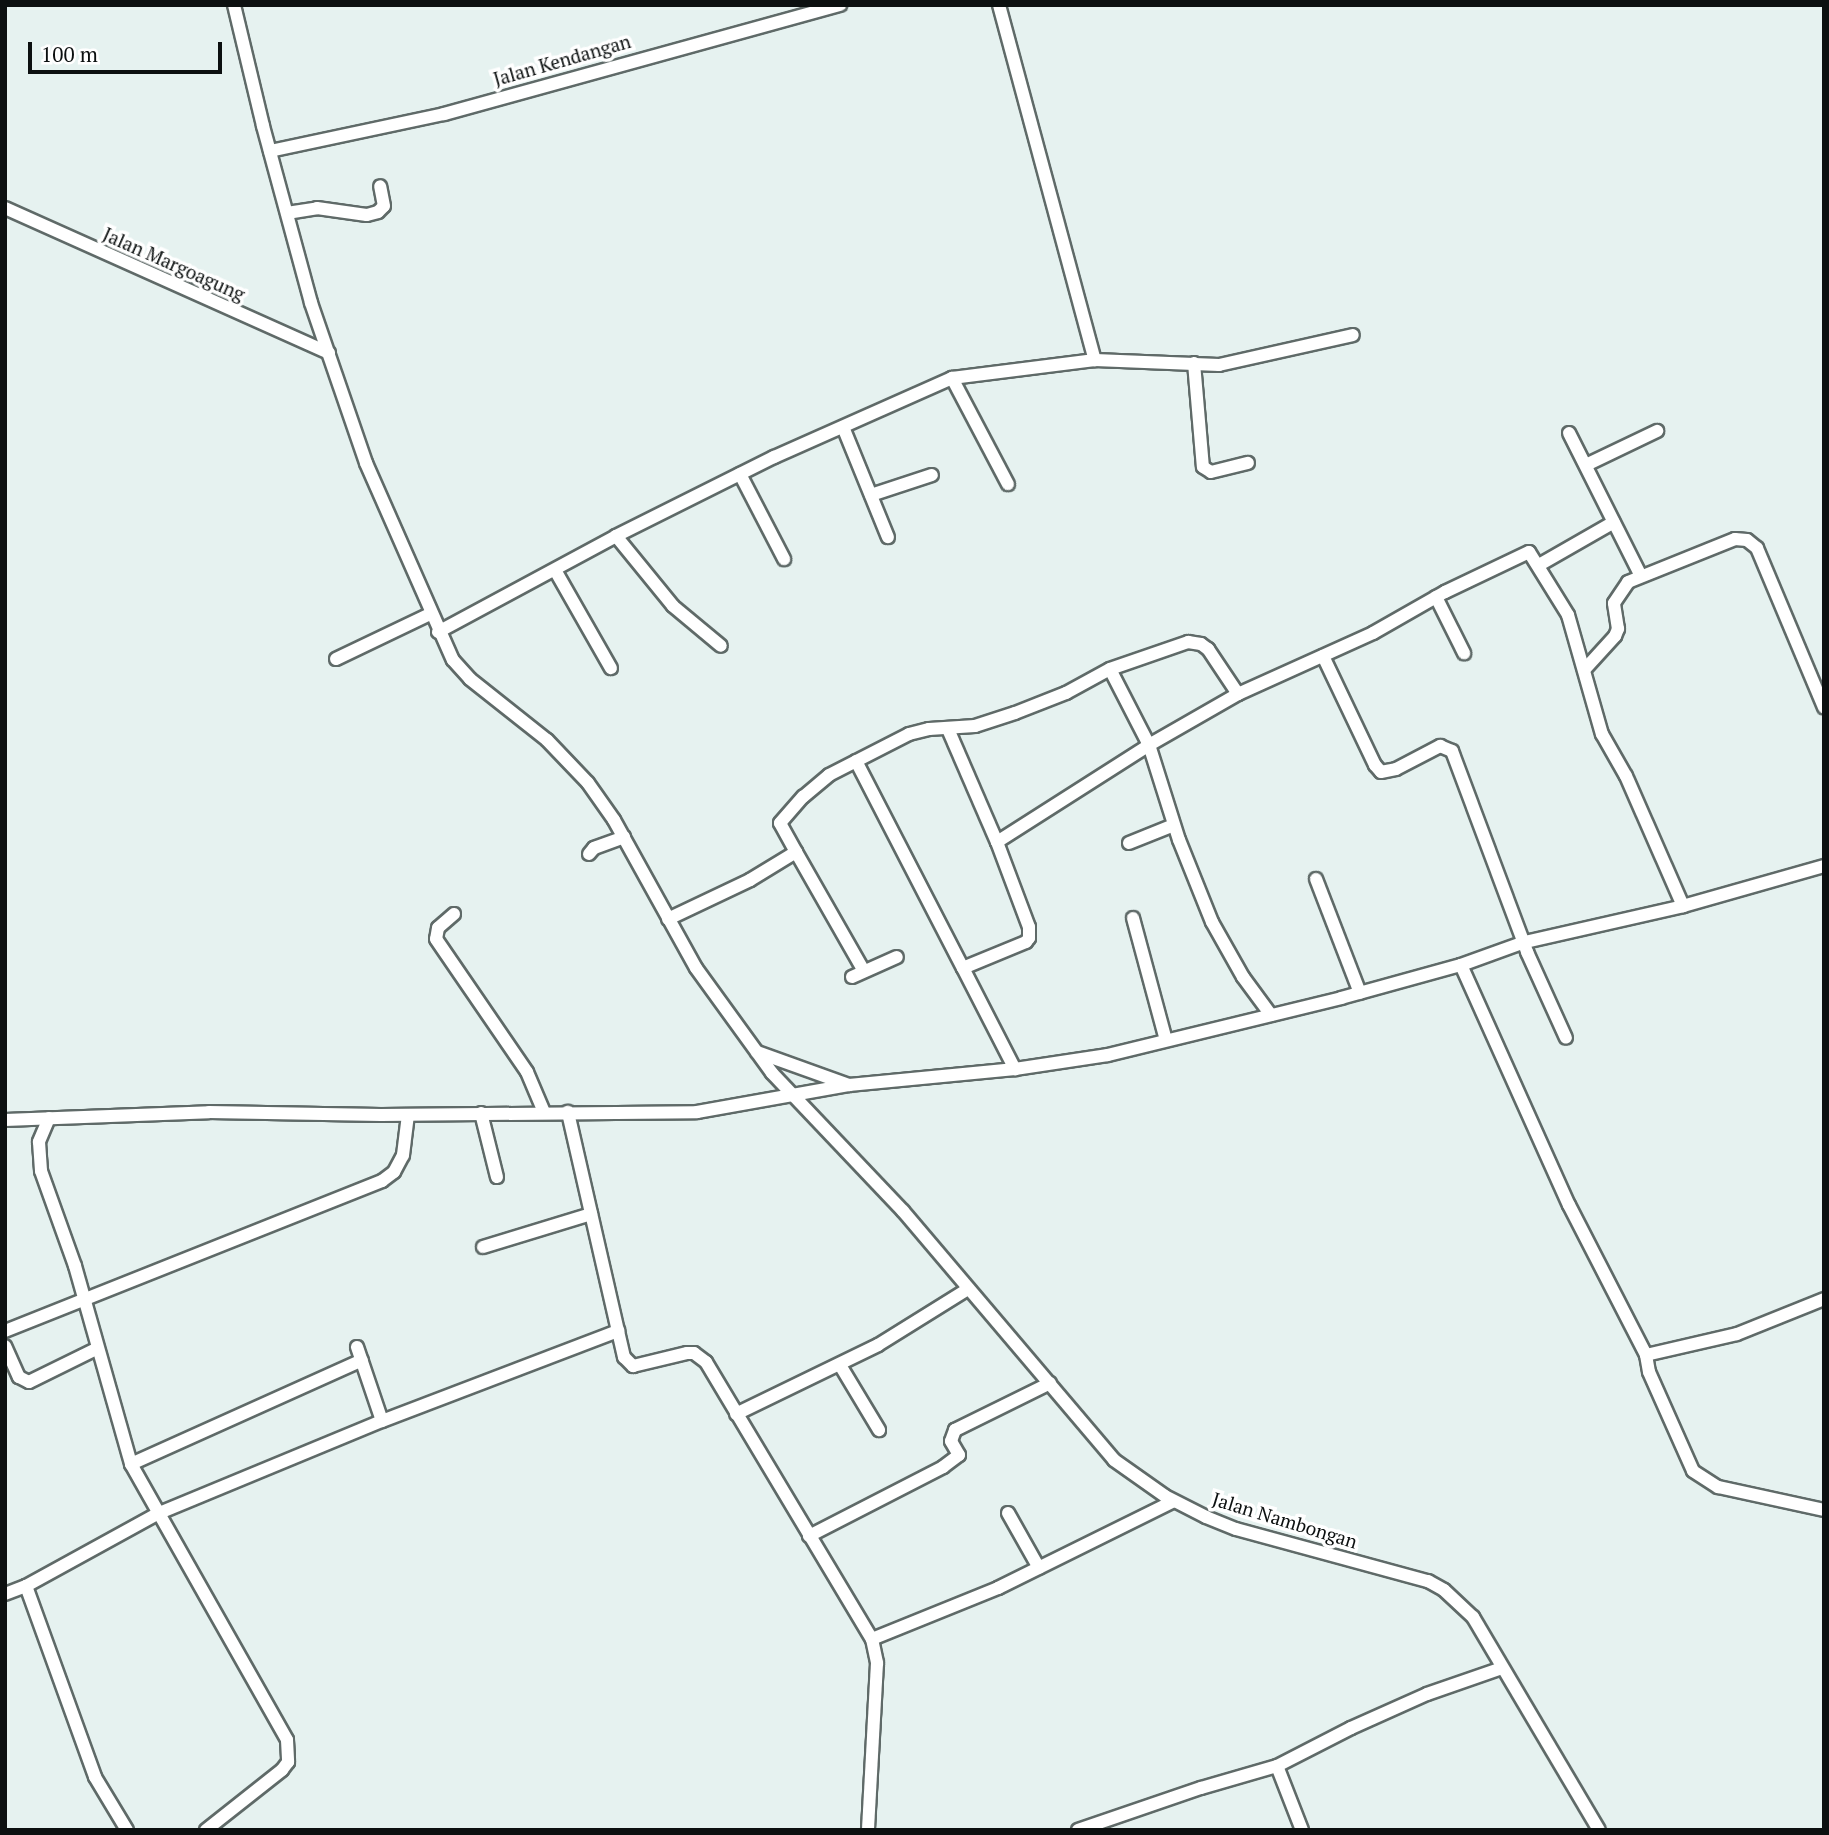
<!DOCTYPE html>
<style>
body{margin:0}
#map{position:relative;width:1829px;height:1835px;overflow:hidden;background:#e6f2f0;font-family:"PT Serif",serif}
div>[style]{position:absolute}
.roads{filter:drop-shadow(2px 0 #5f6a68) drop-shadow(-2px 0 #5f6a68) drop-shadow(0 2px #5f6a68) drop-shadow(0 -2px #5f6a68)}
.minor>*{height:12px;margin:-6px;padding:0 6px;transform-origin:6px;border-radius:6px;background:#fff}
span{translate:-50% -50%;white-space:nowrap;text-align:center;line-height:1.15;-webkit-text-stroke:7px #fff;paint-order:stroke}
.street-label{font-size:19px;color:#0c1010}
.frame{position:absolute;inset:0;border:7px solid #0c1010;pointer-events:none}
.scale{position:absolute;left:28px;top:42px;width:194px;height:32px;box-sizing:border-box;border:4px solid #0c1010;border-top:0;padding-left:9px;font-size:21px;line-height:24px;white-space:nowrap;color:#0c1010;-webkit-text-stroke:5px #fff;paint-order:stroke}
</style>
<div id="map">
<div class="roads">
<div class="minor">
<i style="left:234px;top:5px;width:124px;rotate:76.5deg"></i>
<i style="left:263px;top:126px;width:183px;rotate:74.8deg"></i>
<i style="left:311px;top:303px;width:169px;rotate:71deg"></i>
<i style="left:366px;top:463px;width:215px;rotate:66.2deg"></i>
<i style="left:453px;top:660px;width:25px;rotate:48deg"></i>
<i style="left:470px;top:679px;width:98px;rotate:38.4deg"></i>
<i style="left:547px;top:740px;width:59px;rotate:46.4deg"></i>
<i style="left:588px;top:783px;width:45px;rotate:54.9deg"></i>
<i style="left:614px;top:820px;width:169px;rotate:61deg"></i>
<i style="left:696px;top:968px;width:130px;rotate:54.1deg"></i>
<i style="left:772px;top:1073px;width:190px;rotate:46.5deg"></i>
<i style="left:903px;top:1211px;width:326px;rotate:49.7deg"></i>
<i style="left:1114px;top:1460px;width:62px;rotate:35.2deg"></i>
<i style="left:1165px;top:1496px;width:46px;rotate:27.1deg"></i>
<i style="left:1206px;top:1517px;width:32px;rotate:22deg"></i>
<i style="left:1236px;top:1529px;width:199px;rotate:15.2deg"></i>
<i style="left:1428px;top:1581px;width:18px;rotate:29deg"></i>
<i style="left:1444px;top:1590px;width:40px;rotate:43deg"></i>
<i style="left:1473px;top:1617px;width:247px;rotate:59.4deg"></i>
<i style="left:999px;top:5px;width:368px;rotate:74.9deg"></i>
<i style="left:270px;top:151px;width:178px;rotate:-12deg"></i>
<i style="left:444px;top:114px;width:411px;rotate:-15.4deg"></i>
<i style="left:5px;top:208px;width:355px;rotate:24.1deg"></i>
<i style="left:287px;top:213px;width:30px;rotate:-9deg"></i>
<i style="left:317px;top:208px;width:50px;rotate:8deg"></i>
<i style="left:367px;top:215px;width:11px;rotate:-15deg"></i>
<i style="left:378px;top:212px;width:8px;rotate:-45deg"></i>
<i style="left:384px;top:206px;width:20px;rotate:-101deg"></i>
<i style="left:1194px;top:363px;width:104px;rotate:85.1deg"></i>
<i style="left:1203px;top:467px;width:9px;rotate:32deg"></i>
<i style="left:1211px;top:472px;width:38px;rotate:-14deg"></i>
<i style="left:952px;top:378px;width:120px;rotate:62.2deg"></i>
<i style="left:843px;top:427px;width:119px;rotate:67.8deg"></i>
<i style="left:1569px;top:433px;width:160px;rotate:63.3deg"></i>
<i style="left:1586px;top:465px;width:79px;rotate:-25.6deg"></i>
<i style="left:740px;top:474px;width:96px;rotate:62.6deg"></i>
<i style="left:871px;top:495px;width:64px;rotate:-18.2deg"></i>
<i style="left:616px;top:536px;width:90px;rotate:50.8deg"></i>
<i style="left:673px;top:606px;width:62px;rotate:39.8deg"></i>
<i style="left:1539px;top:565px;width:86px;rotate:-29.8deg"></i>
<i style="left:555px;top:570px;width:113px;rotate:60.3deg"></i>
<i style="left:1436px;top:597px;width:63px;rotate:63.4deg"></i>
<i style="left:438px;top:632px;width:202px;rotate:-28.3deg"></i>
<i style="left:616px;top:536px;width:177px;rotate:-26.6deg"></i>
<i style="left:774px;top:457px;width:195px;rotate:-23.9deg"></i>
<i style="left:952px;top:378px;width:144px;rotate:-7.2deg"></i>
<i style="left:1095px;top:360px;width:124px;rotate:2.3deg"></i>
<i style="left:1219px;top:365px;width:137px;rotate:-12.6deg"></i>
<i style="left:1323px;top:656px;width:121px;rotate:64.5deg"></i>
<i style="left:1375px;top:765px;width:9px;rotate:49deg"></i>
<i style="left:1381px;top:772px;width:15px;rotate:-11deg"></i>
<i style="left:1396px;top:769px;width:50px;rotate:-27.6deg"></i>
<i style="left:1440px;top:746px;width:13px;rotate:23deg"></i>
<i style="left:1452px;top:751px;width:215px;rotate:69.5deg"></i>
<i style="left:1527px;top:952px;width:94px;rotate:65.6deg"></i>
<i style="left:336px;top:659px;width:104px;rotate:-25.6deg"></i>
<i style="left:1585px;top:669px;width:45px;rotate:-47.7deg"></i>
<i style="left:1615px;top:636px;width:8px;rotate:-67deg"></i>
<i style="left:1618px;top:629px;width:26px;rotate:-99deg"></i>
<i style="left:1614px;top:603px;width:25px;rotate:-56deg"></i>
<i style="left:1628px;top:582px;width:115px;rotate:-21.9deg"></i>
<i style="left:1735px;top:539px;width:12px;rotate:5deg"></i>
<i style="left:1747px;top:540px;width:13px;rotate:39deg"></i>
<i style="left:1757px;top:548px;width:173px;rotate:67.2deg"></i>
<i style="left:948px;top:729px;width:123px;rotate:66.6deg"></i>
<i style="left:997px;top:842px;width:91px;rotate:69.4deg"></i>
<i style="left:1029px;top:927px;width:11px;rotate:90deg"></i>
<i style="left:1029px;top:938px;width:5px;rotate:127deg"></i>
<i style="left:1026px;top:942px;width:68px;rotate:157.6deg"></i>
<i style="left:963px;top:968px;width:114px;rotate:62.8deg"></i>
<i style="left:856px;top:761px;width:233px;rotate:62.7deg"></i>
<i style="left:997px;top:842px;width:180px;rotate:-32.5deg"></i>
<i style="left:1149px;top:745px;width:85px;rotate:-117.2deg"></i>
<i style="left:1129px;top:843px;width:48px;rotate:-21.8deg"></i>
<i style="left:796px;top:852px;width:137px;rotate:60.3deg"></i>
<i style="left:589px;top:854px;width:8px;rotate:-50deg"></i>
<i style="left:594px;top:848px;width:32px;rotate:-20deg"></i>
<i style="left:1316px;top:879px;width:122px;rotate:68.9deg"></i>
<i style="left:454px;top:914px;width:21px;rotate:139deg"></i>
<i style="left:438px;top:928px;width:11px;rotate:100deg"></i>
<i style="left:436px;top:939px;width:161px;rotate:55.6deg"></i>
<i style="left:527px;top:1072px;width:43px;rotate:67deg"></i>
<i style="left:1133px;top:918px;width:126px;rotate:74.9deg"></i>
<i style="left:668px;top:919px;width:91px;rotate:-25.4deg"></i>
<i style="left:750px;top:880px;width:54px;rotate:-31.3deg"></i>
<i style="left:796px;top:852px;width:33px;rotate:-119deg"></i>
<i style="left:780px;top:823px;width:35px;rotate:-49deg"></i>
<i style="left:803px;top:797px;width:34px;rotate:-40deg"></i>
<i style="left:829px;top:775px;width:90px;rotate:-27.1deg"></i>
<i style="left:909px;top:734px;width:21px;rotate:-14deg"></i>
<i style="left:929px;top:729px;width:46px;rotate:-3.7deg"></i>
<i style="left:975px;top:726px;width:42px;rotate:-18deg"></i>
<i style="left:1015px;top:713px;width:55px;rotate:-21.4deg"></i>
<i style="left:1066px;top:693px;width:50px;rotate:-28.6deg"></i>
<i style="left:1110px;top:669px;width:83px;rotate:-19.1deg"></i>
<i style="left:1188px;top:642px;width:13px;rotate:9deg"></i>
<i style="left:1201px;top:644px;width:9px;rotate:36deg"></i>
<i style="left:1208px;top:649px;width:54px;rotate:56.3deg"></i>
<i style="left:1461px;top:965px;width:263px;rotate:65.8deg"></i>
<i style="left:1569px;top:1205px;width:169px;rotate:62.8deg"></i>
<i style="left:1646px;top:1355px;width:17px;rotate:80deg"></i>
<i style="left:1649px;top:1372px;width:108px;rotate:66deg"></i>
<i style="left:1693px;top:1471px;width:30px;rotate:33deg"></i>
<i style="left:1718px;top:1487px;width:108px;rotate:12.2deg"></i>
<i style="left:852px;top:977px;width:49px;rotate:-24deg"></i>
<i style="left:1271px;top:1015px;width:47px;rotate:-126.4deg"></i>
<i style="left:1243px;top:977px;width:63px;rotate:-119.4deg"></i>
<i style="left:1212px;top:922px;width:88px;rotate:-111.9deg"></i>
<i style="left:1179px;top:840px;width:100px;rotate:-107.5deg"></i>
<i style="left:1149px;top:745px;width:103px;rotate:-29.8deg"></i>
<i style="left:1238px;top:694px;width:148px;rotate:-24.3deg"></i>
<i style="left:1373px;top:633px;width:83px;rotate:-29.7deg"></i>
<i style="left:1445px;top:592px;width:93px;rotate:-25.5deg"></i>
<i style="left:1529px;top:552px;width:74px;rotate:58.2deg"></i>
<i style="left:1568px;top:615px;width:124px;rotate:74.1deg"></i>
<i style="left:1602px;top:734px;width:48px;rotate:60.3deg"></i>
<i style="left:1626px;top:776px;width:142px;rotate:66.3deg"></i>
<i style="left:757px;top:1052px;width:98px;rotate:19.7deg"></i>
<i style="left:481px;top:1113px;width:66px;rotate:76deg"></i>
<i style="left:49px;top:1118px;width:26px;rotate:113deg"></i>
<i style="left:39px;top:1142px;width:29px;rotate:86deg"></i>
<i style="left:41px;top:1171px;width:101px;rotate:70.3deg"></i>
<i style="left:75px;top:1266px;width:206px;rotate:74.2deg"></i>
<i style="left:131px;top:1464px;width:317px;rotate:60.5deg"></i>
<i style="left:287px;top:1740px;width:22px;rotate:87deg"></i>
<i style="left:288px;top:1762px;width:10px;rotate:127deg"></i>
<i style="left:282px;top:1770px;width:97px;rotate:141.7deg"></i>
<i style="left:5px;top:1120px;width:204px;rotate:-2.2deg"></i>
<i style="left:209px;top:1112px;width:172px;rotate:1deg"></i>
<i style="left:381px;top:1115px;width:316px;rotate:-0.5deg"></i>
<i style="left:697px;top:1112px;width:154px;rotate:-10.1deg"></i>
<i style="left:849px;top:1085px;width:167px;rotate:-5.5deg"></i>
<i style="left:1015px;top:1069px;width:94px;rotate:-8.6deg"></i>
<i style="left:1108px;top:1055px;width:240px;rotate:-13.7deg"></i>
<i style="left:1341px;top:998px;width:124px;rotate:-15.4deg"></i>
<i style="left:1461px;top:965px;width:68px;rotate:-19.8deg"></i>
<i style="left:1525px;top:942px;width:162px;rotate:-12.8deg"></i>
<i style="left:1683px;top:906px;width:147px;rotate:-15.8deg"></i>
<i style="left:483px;top:1247px;width:113px;rotate:-17deg"></i>
<i style="left:5px;top:1331px;width:406px;rotate:-21.7deg"></i>
<i style="left:382px;top:1181px;width:15px;rotate:-37deg"></i>
<i style="left:394px;top:1172px;width:19px;rotate:-62deg"></i>
<i style="left:403px;top:1155px;width:40px;rotate:-82.9deg"></i>
<i style="left:618px;top:1331px;width:27px;rotate:77deg"></i>
<i style="left:624px;top:1357px;width:13px;rotate:45deg"></i>
<i style="left:633px;top:1366px;width:56px;rotate:-13.5deg"></i>
<i style="left:687px;top:1353px;width:7px"></i>
<i style="left:694px;top:1353px;width:15px;rotate:37deg"></i>
<i style="left:706px;top:1362px;width:323px;rotate:59.1deg"></i>
<i style="left:872px;top:1639px;width:25px;rotate:78deg"></i>
<i style="left:877px;top:1663px;width:167px;rotate:93.1deg"></i>
<i style="left:5px;top:1346px;width:34px;rotate:66deg"></i>
<i style="left:19px;top:1377px;width:11px;rotate:27deg"></i>
<i style="left:29px;top:1382px;width:75px;rotate:-26.2deg"></i>
<i style="left:357px;top:1347px;width:78px;rotate:71.3deg"></i>
<i style="left:1646px;top:1355px;width:93px;rotate:-13deg"></i>
<i style="left:1737px;top:1334px;width:94px;rotate:-21.9deg"></i>
<i style="left:840px;top:1365px;width:76px;rotate:59deg"></i>
<i style="left:736px;top:1414px;width:158px;rotate:-25.9deg"></i>
<i style="left:878px;top:1345px;width:106px;rotate:-31.9deg"></i>
<i style="left:131px;top:1464px;width:253px;rotate:-24.2deg"></i>
<i style="left:1008px;top:1513px;width:63px;rotate:60.6deg"></i>
<i style="left:809px;top:1536px;width:151px;rotate:-27.2deg"></i>
<i style="left:943px;top:1467px;width:20px;rotate:-37deg"></i>
<i style="left:959px;top:1455px;width:16px;rotate:-120deg"></i>
<i style="left:951px;top:1441px;width:12px;rotate:-70deg"></i>
<i style="left:955px;top:1430px;width:106px;rotate:-26.3deg"></i>
<i style="left:26px;top:1586px;width:203px;rotate:70.1deg"></i>
<i style="left:95px;top:1777px;width:62px;rotate:58.9deg"></i>
<i style="left:5px;top:1594px;width:22px;rotate:-21deg"></i>
<i style="left:26px;top:1586px;width:149px;rotate:-28.8deg"></i>
<i style="left:157px;top:1514px;width:243px;rotate:-22.5deg"></i>
<i style="left:382px;top:1421px;width:253px;rotate:-20.9deg"></i>
<i style="left:618px;top:1331px;width:225px;rotate:-102.9deg"></i>
<i style="left:872px;top:1639px;width:136px;rotate:-22deg"></i>
<i style="left:998px;top:1588px;width:196px;rotate:-26.3deg"></i>
<i style="left:1277px;top:1766px;width:69px;rotate:68.7deg"></i>
<i style="left:1078px;top:1830px;width:130px;rotate:-18.9deg"></i>
<i style="left:1201px;top:1788px;width:79px;rotate:-16.1deg"></i>
<i style="left:1277px;top:1766px;width:83px;rotate:-27.2deg"></i>
<i style="left:1351px;top:1728px;width:83px;rotate:-24.1deg"></i>
<i style="left:1427px;top:1694px;width:79px;rotate:-19.1deg"></i>
</div>
</div>
<div class="street-label">
<span style="left:562px;top:60px;rotate:-16deg">Jalan Kendangan</span>
<span style="left:174px;top:264px;rotate:24deg">Jalan Margoagung</span>
<span style="left:1285px;top:1520px;rotate:17deg">Jalan Nambongan</span>
</div>
<div class="frame"></div>
<div class="scale">100 m</div>
</div>
